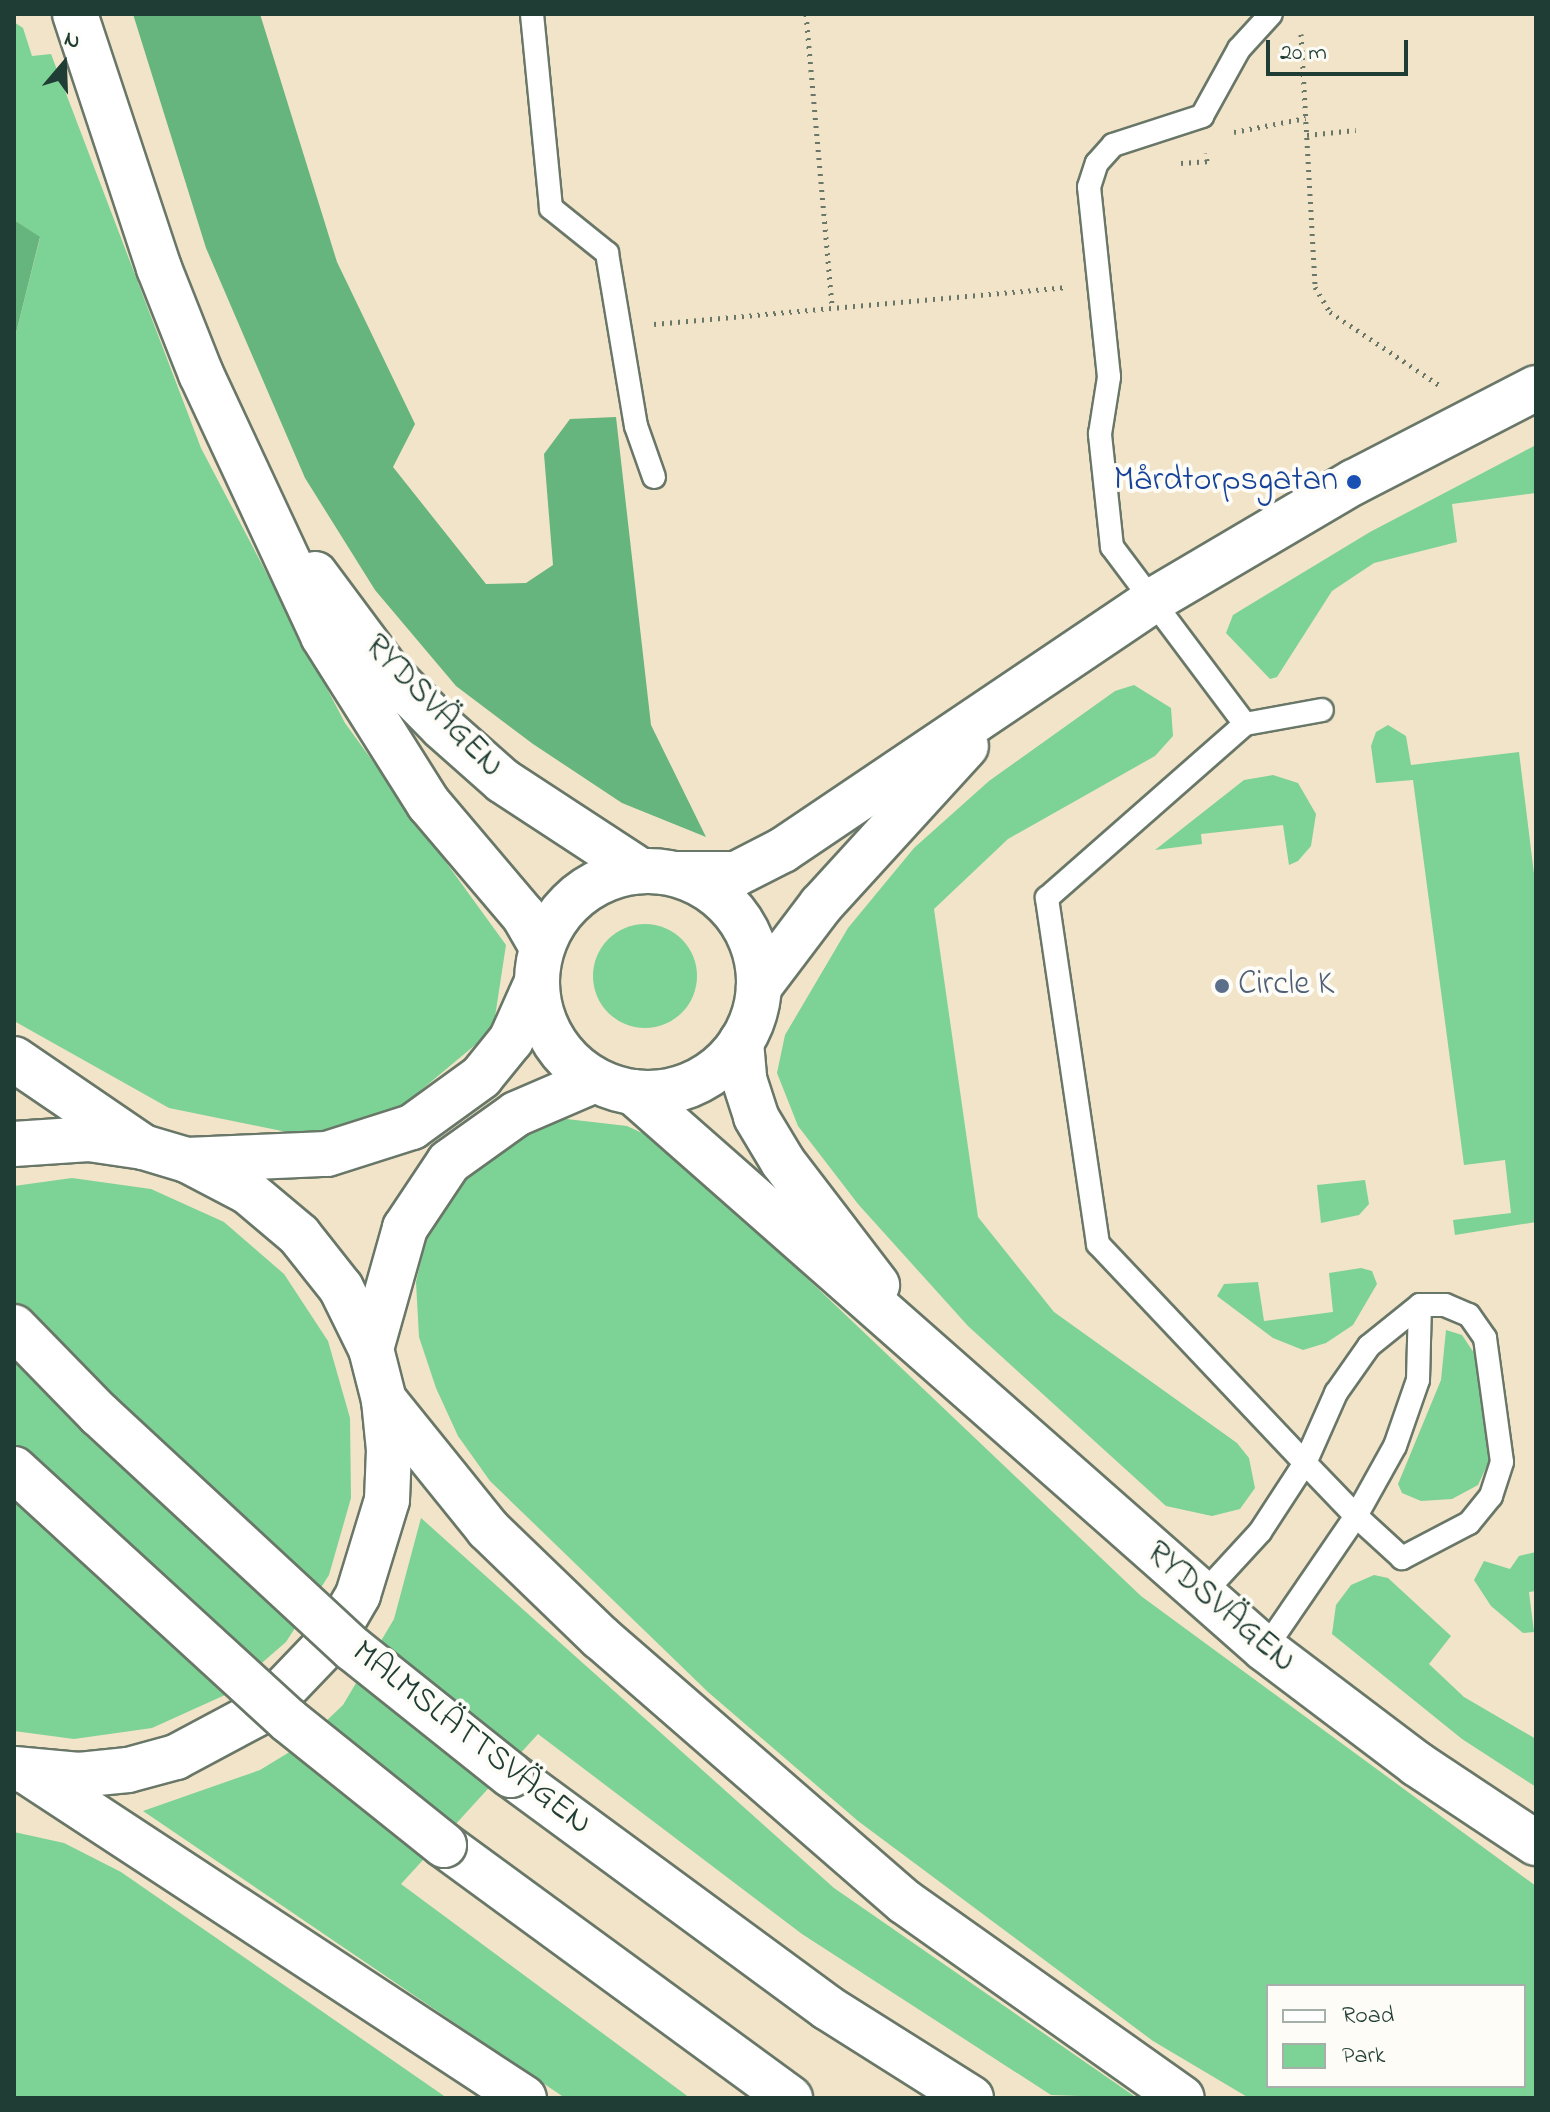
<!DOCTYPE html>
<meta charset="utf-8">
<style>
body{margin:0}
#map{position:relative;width:1550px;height:2112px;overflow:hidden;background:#f2e4c9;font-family:"Indie Flower",sans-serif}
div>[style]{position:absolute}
.green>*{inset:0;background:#7dd295}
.round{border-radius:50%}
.forest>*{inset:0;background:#66b47e}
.path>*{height:5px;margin-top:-2.5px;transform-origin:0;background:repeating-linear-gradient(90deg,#697768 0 2px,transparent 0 8px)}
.roads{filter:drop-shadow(2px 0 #697768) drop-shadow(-2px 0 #697768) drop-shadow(0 2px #697768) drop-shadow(0 -2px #697768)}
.service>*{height:22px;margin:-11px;padding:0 11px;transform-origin:11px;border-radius:11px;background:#fff}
.minor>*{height:44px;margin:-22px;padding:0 22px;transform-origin:22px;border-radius:22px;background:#fff}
.tertiary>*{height:44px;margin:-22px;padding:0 22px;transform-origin:22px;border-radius:22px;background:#fff}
.tertiary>.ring{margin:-22px;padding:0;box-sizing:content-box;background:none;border:44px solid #fff;border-radius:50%}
.primary>*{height:44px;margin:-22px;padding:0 22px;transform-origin:22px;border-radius:22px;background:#fff}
.motorway>*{height:44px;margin:-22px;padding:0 22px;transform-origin:22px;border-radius:22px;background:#fff}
.bridges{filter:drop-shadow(2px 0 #697768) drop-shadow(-2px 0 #697768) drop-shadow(0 2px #697768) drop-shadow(0 -2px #697768)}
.motorway-bridge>*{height:44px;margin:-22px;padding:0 22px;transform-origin:22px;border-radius:22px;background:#fff}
.dots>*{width:22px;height:22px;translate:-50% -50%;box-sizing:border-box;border:4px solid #fdfcf7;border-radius:50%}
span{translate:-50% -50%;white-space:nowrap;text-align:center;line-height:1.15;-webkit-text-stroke:8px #fdfcf7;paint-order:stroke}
.transit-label{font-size:34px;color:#164399}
.right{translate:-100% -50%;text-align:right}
.street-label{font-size:34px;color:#1f3d34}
.service-label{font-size:34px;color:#4e5e75}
.left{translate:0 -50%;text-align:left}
.frame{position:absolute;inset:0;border:16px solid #1f3d34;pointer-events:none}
.legend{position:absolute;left:1266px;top:1984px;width:260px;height:104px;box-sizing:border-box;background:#fdfcf7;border:2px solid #a4b0a9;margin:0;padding:10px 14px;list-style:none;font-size:24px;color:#1f3d34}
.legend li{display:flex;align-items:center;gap:16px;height:40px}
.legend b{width:40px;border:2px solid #a4b0a9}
.north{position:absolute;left:24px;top:24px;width:80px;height:80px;-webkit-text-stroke:6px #fdfcf7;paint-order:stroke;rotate:19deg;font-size:22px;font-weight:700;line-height:32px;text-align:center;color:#1f3d34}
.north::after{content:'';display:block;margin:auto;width:28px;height:36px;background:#1f3d34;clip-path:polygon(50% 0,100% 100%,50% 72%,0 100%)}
.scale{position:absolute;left:1266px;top:40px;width:142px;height:36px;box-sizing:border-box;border:4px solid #1f3d34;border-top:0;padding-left:10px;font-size:24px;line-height:28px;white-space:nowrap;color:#1f3d34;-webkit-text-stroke:6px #fdfcf7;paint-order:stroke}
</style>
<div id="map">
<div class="green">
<i style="clip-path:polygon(14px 22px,23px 28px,32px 56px,51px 54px,201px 448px,345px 723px,506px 945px,493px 1030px,402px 1106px,306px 1136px,169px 1108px,14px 1021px,14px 341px,40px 238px,14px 220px)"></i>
<i style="clip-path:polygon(1536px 445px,1536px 493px,1452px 504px,1457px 542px,1374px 563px,1332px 591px,1277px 677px,1270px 679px,1226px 633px,1233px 615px,1370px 532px)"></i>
<i style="clip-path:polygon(1134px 685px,1171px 708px,1173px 736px,1155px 756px,1008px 839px,934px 909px,978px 1217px,1054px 1312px,1237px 1443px,1249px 1458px,1255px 1488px,1240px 1509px,1212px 1516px,1166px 1506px,968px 1326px,858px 1204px,798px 1126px,777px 1073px,785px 1035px,848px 928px,914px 848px,989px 781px,1115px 691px)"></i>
<i style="clip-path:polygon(1388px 725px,1406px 736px,1411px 765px,1519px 752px,1536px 890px,1536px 1222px,1455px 1235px,1453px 1220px,1511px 1213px,1505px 1160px,1464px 1165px,1413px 780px,1376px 783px,1371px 746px,1376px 732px)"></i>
<i style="clip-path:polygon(1273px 775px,1298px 783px,1316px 814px,1311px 846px,1298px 861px,1289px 865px,1283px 825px,1201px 834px,1202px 844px,1155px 850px,1244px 780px)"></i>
<i class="round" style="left:593px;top:924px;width:104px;height:104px"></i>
<i style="clip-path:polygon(evenodd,558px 1118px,627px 1126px,666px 1144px,1141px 1596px,1536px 1886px,1536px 2098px,1249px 2098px,1153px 2041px,858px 1821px,708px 1692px,490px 1481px,458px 1436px,436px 1388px,419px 1337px,416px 1282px,428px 1230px,455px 1192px,490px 1154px,558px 1118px,1268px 1986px,1524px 1986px,1524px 2086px,1268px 2086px,1268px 1986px)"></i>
<i style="clip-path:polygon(72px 1178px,151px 1189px,224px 1222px,284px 1274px,328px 1341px,350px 1418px,351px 1498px,329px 1575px,286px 1642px,225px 1695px,152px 1728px,74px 1739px,14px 1731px,14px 1186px)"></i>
<i style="clip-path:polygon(1365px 1180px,1369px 1204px,1359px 1215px,1321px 1223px,1317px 1185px)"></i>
<i style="clip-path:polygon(1361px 1268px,1372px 1271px,1377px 1284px,1353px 1325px,1326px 1343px,1303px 1350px,1273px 1338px,1217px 1296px,1224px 1284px,1258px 1282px,1264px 1321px,1333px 1312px,1329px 1273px)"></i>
<i style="clip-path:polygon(1446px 1330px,1462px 1335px,1474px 1353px,1489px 1461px,1478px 1485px,1452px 1499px,1421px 1501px,1402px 1493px,1398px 1484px,1441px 1380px)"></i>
<i style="clip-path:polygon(421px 1518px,834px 1888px,1137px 2098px,1051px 2095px,802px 1934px,538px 1734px,401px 1884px,690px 2098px,565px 2098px,143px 1811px,260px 1770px,301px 1745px,343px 1705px,394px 1619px)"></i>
<i style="clip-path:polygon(1536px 1552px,1536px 1591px,1529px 1592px,1534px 1632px,1523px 1633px,1491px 1606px,1474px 1580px,1484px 1561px,1510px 1569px,1519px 1556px)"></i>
<i style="clip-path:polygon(1374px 1575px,1388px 1578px,1451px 1636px,1429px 1664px,1464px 1697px,1536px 1739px,1536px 1787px,1462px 1739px,1332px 1634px,1336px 1605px,1351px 1585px)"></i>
<i style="clip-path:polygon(14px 1832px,64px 1843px,121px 1872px,447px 2098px,14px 2098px)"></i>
</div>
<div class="forest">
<i style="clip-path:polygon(133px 14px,260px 14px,337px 262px,415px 424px,393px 467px,486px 584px,526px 583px,553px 565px,544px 454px,570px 419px,616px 417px,651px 725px,706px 837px,622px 803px,533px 744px,456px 686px,375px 590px,305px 478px,206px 248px)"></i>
<i style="clip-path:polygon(14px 220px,40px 237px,14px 341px)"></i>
</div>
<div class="path">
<i style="left:806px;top:14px;width:294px;rotate:84.9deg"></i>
<i style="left:1301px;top:34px;width:253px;rotate:86.8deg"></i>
<i style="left:1315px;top:287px;width:29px;rotate:59deg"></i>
<i style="left:1330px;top:312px;width:131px;rotate:33.8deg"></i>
<i style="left:1234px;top:132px;width:73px;rotate:-11deg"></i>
<i style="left:1307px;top:135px;width:49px;rotate:-5.8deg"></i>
<i style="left:1181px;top:163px;width:26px;rotate:-4deg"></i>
<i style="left:1207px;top:161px;width:8px;rotate:-97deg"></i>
<i style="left:654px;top:324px;width:415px;rotate:-5.1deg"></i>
</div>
<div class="roads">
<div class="service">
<i style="left:532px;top:14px;width:195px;rotate:84.4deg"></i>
<i style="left:551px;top:208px;width:72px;rotate:38.8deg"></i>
<i style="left:607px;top:253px;width:175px;rotate:80.5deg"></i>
<i style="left:636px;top:426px;width:54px;rotate:70.6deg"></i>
<i style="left:1245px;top:724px;width:221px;rotate:-126.9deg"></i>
<i style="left:1112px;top:547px;width:114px;rotate:-96.1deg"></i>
<i style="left:1100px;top:434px;width:58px;rotate:-81deg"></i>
<i style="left:1109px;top:377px;width:191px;rotate:-96deg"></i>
<i style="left:1089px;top:187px;width:25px;rotate:-72deg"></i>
<i style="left:1097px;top:163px;width:24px;rotate:-48deg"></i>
<i style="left:1113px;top:145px;width:94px;rotate:-18deg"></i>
<i style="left:1202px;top:116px;width:77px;rotate:-61.1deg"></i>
<i style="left:1239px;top:49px;width:47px;rotate:-47.6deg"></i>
<i style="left:1202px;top:1595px;width:86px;rotate:-47.4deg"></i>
<i style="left:1260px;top:1532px;width:82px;rotate:-56.9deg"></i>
<i style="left:1305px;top:1463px;width:77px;rotate:-66.1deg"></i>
<i style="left:1336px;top:1393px;width:57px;rotate:-54.9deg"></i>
<i style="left:1369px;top:1346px;width:65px;rotate:-38.8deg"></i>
<i style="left:1420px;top:1305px;width:25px"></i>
<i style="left:1445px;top:1305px;width:26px;rotate:23deg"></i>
<i style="left:1469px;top:1315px;width:28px;rotate:55deg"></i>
<i style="left:1485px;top:1338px;width:125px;rotate:82.2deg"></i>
<i style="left:1502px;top:1462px;width:36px;rotate:108deg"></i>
<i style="left:1491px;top:1496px;width:35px;rotate:129deg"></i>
<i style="left:1469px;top:1523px;width:76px;rotate:152.4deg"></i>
<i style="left:1402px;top:1558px;width:62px;rotate:-137.6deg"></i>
<i style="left:1356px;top:1516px;width:74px;rotate:-133.9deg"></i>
<i style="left:1305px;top:1463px;width:301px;rotate:-133.4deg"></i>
<i style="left:1098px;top:1244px;width:350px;rotate:-98.4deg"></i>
<i style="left:1047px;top:898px;width:264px;rotate:-41.3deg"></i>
<i style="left:1245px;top:724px;width:78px;rotate:-10.3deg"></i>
<i style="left:1265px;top:1649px;width:161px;rotate:-55.6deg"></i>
<i style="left:1356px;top:1516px;width:80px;rotate:-60.9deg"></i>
<i style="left:1395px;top:1446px;width:70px;rotate:-70.8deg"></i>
<i style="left:1418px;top:1380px;width:75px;rotate:-88.5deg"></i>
</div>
<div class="minor">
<i style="left:677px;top:874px;width:59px"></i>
<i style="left:736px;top:874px;width:53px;rotate:-27.1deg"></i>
<i style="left:783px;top:850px;width:443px;rotate:-34deg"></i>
<i style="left:1150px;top:602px;width:237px;rotate:-30.5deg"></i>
<i style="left:1354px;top:482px;width:205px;rotate:-27.3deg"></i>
<i style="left:759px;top:987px;width:103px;rotate:-52.9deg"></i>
<i style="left:821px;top:905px;width:215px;rotate:-47.6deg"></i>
</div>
<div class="tertiary">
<i style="left:75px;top:14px;width:268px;rotate:71.7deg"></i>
<i style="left:159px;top:268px;width:114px;rotate:68.4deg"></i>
<i style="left:201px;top:374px;width:289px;rotate:65deg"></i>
<i style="left:323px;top:636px;width:199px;rotate:57.8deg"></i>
<i style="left:429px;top:804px;width:147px;rotate:49.7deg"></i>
<i style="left:524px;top:916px;width:36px;rotate:60deg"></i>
<i style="left:315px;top:574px;width:122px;rotate:53.3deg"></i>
<i style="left:388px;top:672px;width:77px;rotate:45.5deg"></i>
<i style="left:442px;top:727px;width:81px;rotate:41.5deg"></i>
<i style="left:503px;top:781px;width:163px;rotate:33.2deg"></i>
<i class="ring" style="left:537px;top:871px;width:178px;height:178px"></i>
<i style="left:741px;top:1042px;width:37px;rotate:85deg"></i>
<i style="left:744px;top:1079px;width:40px;rotate:72deg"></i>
<i style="left:756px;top:1117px;width:52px;rotate:59deg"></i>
<i style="left:783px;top:1162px;width:155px;rotate:52.6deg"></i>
<i style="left:633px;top:1092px;width:842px;rotate:41.39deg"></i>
<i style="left:1265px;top:1649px;width:191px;rotate:37.1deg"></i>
<i style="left:1417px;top:1764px;width:143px;rotate:33.6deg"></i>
<i style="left:187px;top:1160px;width:140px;rotate:-2.5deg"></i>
<i style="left:327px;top:1154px;width:89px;rotate:-17.6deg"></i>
<i style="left:412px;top:1127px;width:85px;rotate:-35.9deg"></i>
<i style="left:481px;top:1077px;width:48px;rotate:-51deg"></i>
<i style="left:511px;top:1040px;width:61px;rotate:-65.9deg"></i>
<i style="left:371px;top:1349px;width:126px;rotate:-74.3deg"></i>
<i style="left:405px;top:1228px;width:79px;rotate:-56.3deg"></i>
<i style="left:449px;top:1162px;width:82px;rotate:-35.6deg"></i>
<i style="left:516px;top:1114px;width:86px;rotate:-23.3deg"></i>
</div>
<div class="primary">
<i style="left:14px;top:1144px;width:75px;rotate:-3.8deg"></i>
<i style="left:89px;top:1139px;width:55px;rotate:8.4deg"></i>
<i style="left:143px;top:1147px;width:46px;rotate:16.5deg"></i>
<i style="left:187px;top:1160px;width:69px;rotate:27.7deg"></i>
<i style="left:248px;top:1192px;width:67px;rotate:40.1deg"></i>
<i style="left:299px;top:1235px;width:68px;rotate:51.6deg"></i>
<i style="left:341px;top:1288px;width:68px;rotate:63.8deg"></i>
<i style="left:371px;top:1349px;width:53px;rotate:75.7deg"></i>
<i style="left:384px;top:1400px;width:50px;rotate:84.3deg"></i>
<i style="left:389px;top:1450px;width:50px;rotate:92.3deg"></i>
<i style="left:387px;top:1500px;width:99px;rotate:107deg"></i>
<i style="left:358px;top:1595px;width:50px;rotate:120.2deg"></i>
<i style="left:333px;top:1638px;width:100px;rotate:133.8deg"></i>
<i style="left:264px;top:1710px;width:100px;rotate:151.9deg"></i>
<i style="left:176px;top:1757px;width:50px;rotate:164.8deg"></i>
<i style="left:128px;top:1770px;width:49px;rotate:174.2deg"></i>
<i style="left:79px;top:1775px;width:65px;rotate:-174.7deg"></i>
</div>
<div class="motorway">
<i style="left:14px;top:1059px;width:156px;rotate:34.3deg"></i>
<i style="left:384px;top:1400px;width:166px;rotate:51.1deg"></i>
<i style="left:488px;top:1529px;width:156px;rotate:44deg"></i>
<i style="left:600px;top:1637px;width:404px;rotate:41deg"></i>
<i style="left:905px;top:1902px;width:339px;rotate:35.3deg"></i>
<i style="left:29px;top:1773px;width:592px;rotate:33.29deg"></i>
<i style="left:511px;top:1775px;width:393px;rotate:36.3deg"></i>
<i style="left:828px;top:2008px;width:169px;rotate:32.2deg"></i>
<i style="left:444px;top:1845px;width:429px;rotate:36.2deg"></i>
</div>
</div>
<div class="bridges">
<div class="motorway-bridge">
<i style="left:14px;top:1327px;width:122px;rotate:45.7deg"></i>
<i style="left:99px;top:1414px;width:346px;rotate:42.8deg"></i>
<i style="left:353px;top:1649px;width:202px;rotate:38.6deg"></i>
<i style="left:14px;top:1469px;width:372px;rotate:42.5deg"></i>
<i style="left:288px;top:1720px;width:200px;rotate:38.7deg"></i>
</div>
</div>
<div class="dots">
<i style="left:1354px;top:482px;background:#1a4fb4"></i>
<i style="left:1222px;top:986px;background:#5c6f8a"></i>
</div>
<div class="transit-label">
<span class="right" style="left:1338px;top:482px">Mårdtorpsgatan</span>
</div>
<div class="street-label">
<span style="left:433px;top:707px;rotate:46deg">RYDSVÄGEN</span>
<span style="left:1220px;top:1608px;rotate:40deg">RYDSVÄGEN</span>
<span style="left:471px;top:1739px;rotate:38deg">MALMSLÄTTSVÄGEN</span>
</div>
<div class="service-label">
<span class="left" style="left:1238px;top:986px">Circle K</span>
</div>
<div class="frame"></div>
<ul class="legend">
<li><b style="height:10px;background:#fff"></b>Road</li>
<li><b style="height:22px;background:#7dd295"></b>Park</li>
</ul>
<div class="north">N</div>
<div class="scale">20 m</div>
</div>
